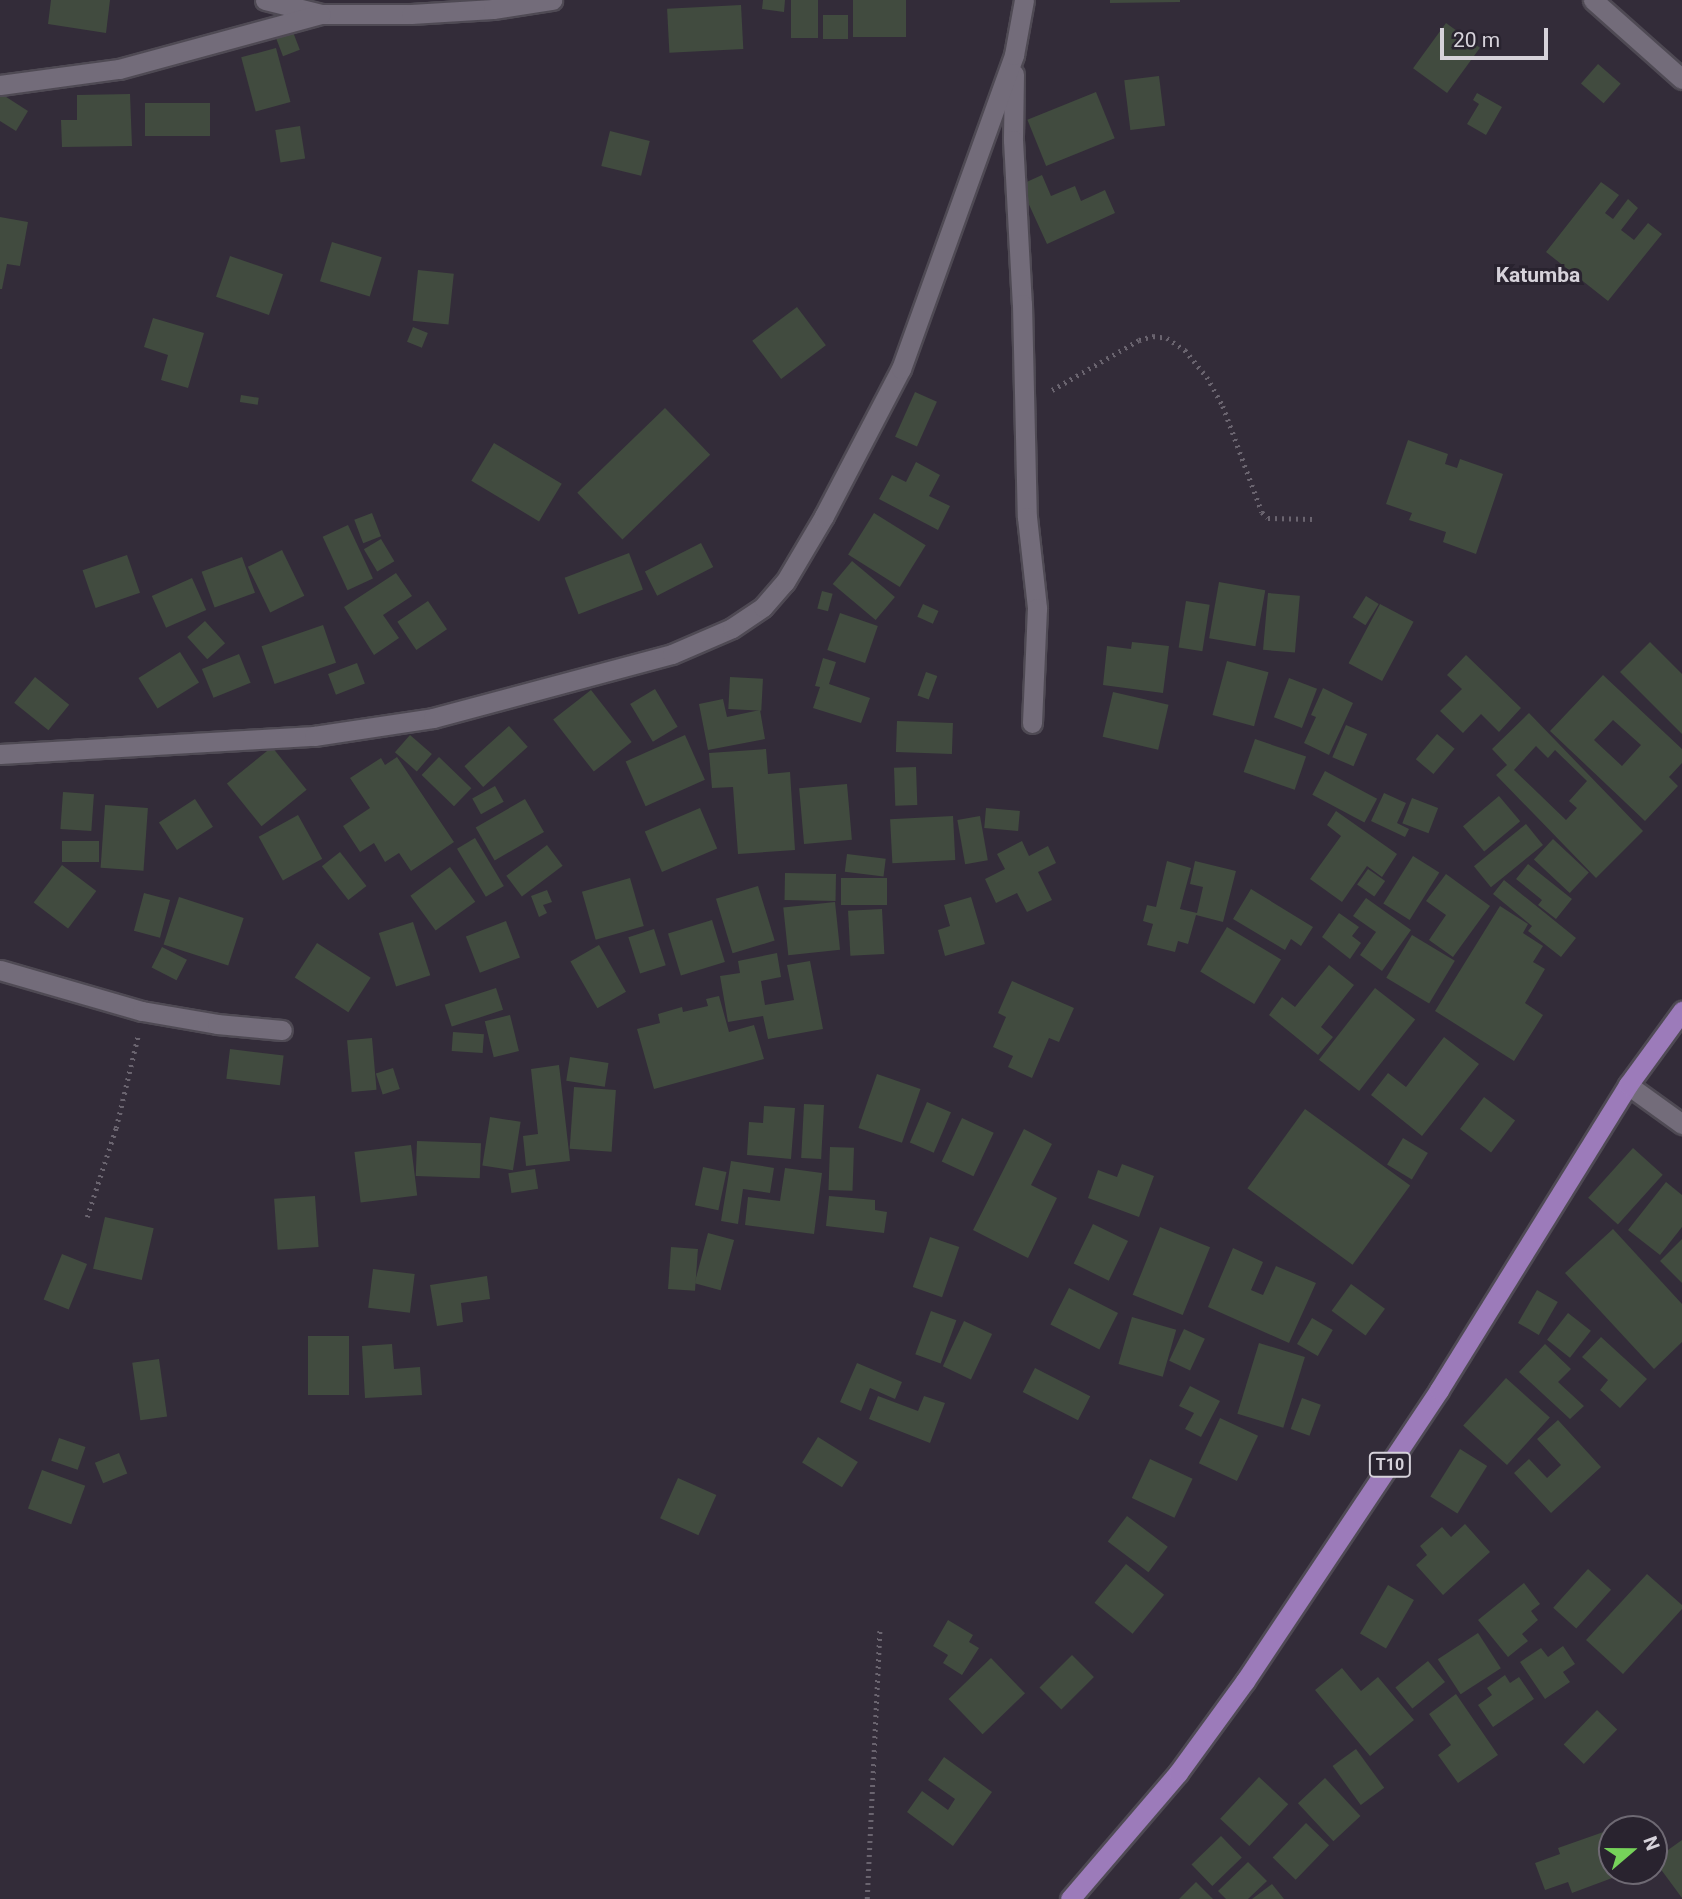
<!DOCTYPE html>
<style>
body{margin:0}
#map{position:relative;width:1682px;height:1899px;overflow:hidden;background:#332c39;font-family:Roboto,sans-serif}
div>[style]{position:absolute}
.building>*{inset:0;background:#414b3f;transform-origin:0 0}
.path>*{height:4.5px;margin-top:-2.25px;transform-origin:0;background:repeating-linear-gradient(90deg,#6a646f 0 2px,transparent 0 7px)}
.roads{filter:drop-shadow(2px 0 #4f4a54) drop-shadow(-2px 0 #4f4a54) drop-shadow(0 2px #4f4a54) drop-shadow(0 -2px #4f4a54)}
.minor>*{height:19px;margin:-9.5px;padding:0 9.5px;transform-origin:9.5px;border-radius:9.5px;background:#736c7a}
.tertiary>*{height:19px;margin:-9.5px;padding:0 9.5px;transform-origin:9.5px;border-radius:9.5px;background:#736c7a}
.trunk>*{height:19px;margin:-9.5px;padding:0 9.5px;transform-origin:9.5px;border-radius:9.5px;background:#9c7bba}
span{translate:-50% -50%;white-space:nowrap;text-align:center;line-height:1.15;-webkit-text-stroke:6px #29232f;paint-order:stroke}
.shield-label span{padding:2px 5px;background:#29232f;border:2px solid;border-radius:5px;-webkit-text-stroke-width:0}
.shield-label{font-size:16px;color:#d6d2da;font-weight:700}
.quarter-label{font-size:21px;color:#d6d2da;font-weight:700}
.north{position:absolute;left:1598px;top:1815px;width:70px;height:70px;box-sizing:border-box;background:#29232f;border:2px solid #6e6973;border-radius:50%;rotate:70deg;font-size:19px;font-weight:700;line-height:28px;text-align:center;color:#d6d2da}
.north::after{content:'';display:block;margin:auto;width:24px;height:32px;background:#76d25a;clip-path:polygon(50% 0,100% 100%,50% 72%,0 100%)}
.scale{position:absolute;left:1440px;top:28px;width:108px;height:32px;box-sizing:border-box;border:4px solid #d6d2da;border-top:0;padding-left:9px;font-size:21px;line-height:24px;white-space:nowrap;color:#d6d2da;-webkit-text-stroke:5px #29232f;paint-order:stroke}
</style>
<div id="map">
<div class="building">
<i style="clip-path:polygon(51px 0,110px 0,106px 33px,48px 24px)"></i>
<i style="clip-path:polygon(763px 0,785px 0,784px 12px,762px 9px)"></i>
<i style="left:791px;top:0;width:27px;height:38px"></i>
<i style="left:853px;top:0;width:53px;height:37px"></i>
<i style="clip-path:polygon(1110px 0,1180px 0,1180px 2px,1110px 3px)"></i>
<i style="left:741px;top:5px;width:44px;height:74px;rotate:87deg"></i>
<i style="left:823px;top:15px;width:25px;height:24px"></i>
<i style="left:1446px;top:23px;width:42px;height:56px;rotate:36deg"></i>
<i style="left:293px;top:32px;width:19px;height:18px;rotate:69deg"></i>
<i style="left:276px;top:48px;width:56px;height:36px;rotate:75deg"></i>
<i style="left:1598px;top:64px;width:30px;height:26px;rotate:41deg"></i>
<i style="left:1159px;top:76px;width:50px;height:35px;rotate:83deg"></i>
<i style="left:1096px;top:92px;width:50px;height:74px;rotate:68deg"></i>
<i style="clip-path:polygon(0 93px,28px 111px,16px 131px,0 121px)"></i>
<i style="clip-path:polygon(1477px 93px,1502px 107px,1486px 135px,1467px 124px,1479px 104px,1473px 100px)"></i>
<i style="clip-path:polygon(130px 94px,132px 146px,62px 147px,61px 120px,77px 120px,77px 95px)"></i>
<i style="left:145px;top:103px;width:65px;height:33px"></i>
<i style="left:300px;top:126px;width:33px;height:25px;rotate:81deg"></i>
<i style="left:610px;top:131px;width:41px;height:36px;rotate:14deg"></i>
<i style="clip-path:polygon(1042px 175px,1051px 196px,1075px 186px,1081px 201px,1105px 190px,1115px 213px,1047px 244px,1020px 185px)"></i>
<i style="clip-path:polygon(1601px 182px,1619px 195px,1605px 213px,1613px 219px,1628px 199px,1638px 208px,1621px 230px,1634px 240px,1648px 223px,1662px 234px,1608px 301px,1546px 252px)"></i>
<i style="clip-path:polygon(0 217px,28px 222px,20px 266px,7px 264px,2px 289px,0 289px)"></i>
<i style="left:332px;top:242px;width:52px;height:41px;rotate:17deg"></i>
<i style="left:230px;top:256px;width:56px;height:43px;rotate:19deg"></i>
<i style="left:418px;top:270px;width:36px;height:51px;rotate:6deg"></i>
<i style="left:797px;top:307px;width:48px;height:56px;rotate:53deg"></i>
<i style="clip-path:polygon(153px 318px,204px 333px,188px 388px,161px 380px,168px 355px,144px 347px)"></i>
<i style="left:413px;top:327px;width:16px;height:16px;rotate:22deg"></i>
<i style="left:915px;top:392px;width:24px;height:49px;rotate:24deg"></i>
<i style="left:241px;top:395px;width:18px;height:7px;rotate:9deg"></i>
<i style="left:665px;top:408px;width:65px;height:122px;rotate:46deg"></i>
<i style="clip-path:polygon(1408px 440px,1448px 454px,1445px 464px,1457px 468px,1460px 459px,1503px 474px,1476px 554px,1443px 542px,1446px 532px,1409px 520px,1412px 513px,1386px 504px)"></i>
<i style="left:494px;top:443px;width:79px;height:44px;rotate:31deg"></i>
<i style="clip-path:polygon(916px 462px,940px 475px,929px 496px,950px 506px,938px 530px,879px 499px,892px 475px,906px 482px)"></i>
<i style="left:372px;top:513px;width:25px;height:19px;rotate:69deg"></i>
<i style="left:874px;top:513px;width:61px;height:49px;rotate:32deg"></i>
<i style="left:348px;top:525px;width:59px;height:28px;rotate:65deg"></i>
<i style="left:381px;top:539px;width:26px;height:20px;rotate:59deg"></i>
<i style="left:701px;top:543px;width:27px;height:63px;rotate:63deg"></i>
<i style="left:282px;top:550px;width:51px;height:38px;rotate:64deg"></i>
<i style="left:629px;top:553px;width:39px;height:69px;rotate:69deg"></i>
<i style="left:127px;top:555px;width:40px;height:47px;rotate:71deg"></i>
<i style="left:242px;top:557px;width:38px;height:43px;rotate:70deg"></i>
<i style="left:852px;top:561px;width:56px;height:30px;rotate:40deg"></i>
<i style="clip-path:polygon(396px 573px,412px 596px,383px 615px,399px 638px,374px 655px,344px 607px)"></i>
<i style="left:192px;top:578px;width:35px;height:44px;rotate:66deg"></i>
<i style="left:1219px;top:582px;width:47px;height:57px;rotate:10deg"></i>
<i style="left:822px;top:591px;width:11px;height:18px;rotate:15deg"></i>
<i style="left:1268px;top:593px;width:32px;height:57px;rotate:5deg"></i>
<i style="left:1366px;top:596px;width:15px;height:25px;rotate:32deg"></i>
<i style="left:428px;top:601px;width:34px;height:37px;rotate:56deg"></i>
<i style="left:1186px;top:601px;width:24px;height:47px;rotate:9deg"></i>
<i style="left:923px;top:604px;width:17px;height:14px;rotate:24deg"></i>
<i style="left:1380px;top:604px;width:38px;height:67px;rotate:28deg"></i>
<i style="left:840px;top:613px;width:40px;height:39px;rotate:19deg"></i>
<i style="left:205px;top:621px;width:30px;height:24px;rotate:48deg"></i>
<i style="left:323px;top:625px;width:40px;height:65px;rotate:71deg"></i>
<i style="clip-path:polygon(1132px 642px,1169px 646px,1163px 693px,1103px 685px,1107px 646px,1131px 649px)"></i>
<i style="clip-path:polygon(1650px 642px,1682px 674px,1682px 734px,1620px 672px)"></i>
<i style="left:180px;top:652px;width:36px;height:49px;rotate:58deg"></i>
<i style="left:239px;top:654px;width:31px;height:40px;rotate:68deg"></i>
<i style="clip-path:polygon(1466px 655px,1521px 708px,1499px 732px,1481px 714px,1463px 733px,1440px 711px,1462px 689px,1447px 675px)"></i>
<i style="clip-path:polygon(823px 658px,836px 662px,829px 684px,870px 698px,861px 723px,813px 708px,820px 687px,815px 686px)"></i>
<i style="left:1227px;top:661px;width:43px;height:56px;rotate:15deg"></i>
<i style="left:357px;top:663px;width:22px;height:31px;rotate:69deg"></i>
<i style="left:926px;top:672px;width:12px;height:25px;rotate:20deg"></i>
<i style="clip-path:polygon(evenodd,1603px 675px,1682px 749px,1682px 763px,1669px 777px,1678px 786px,1645px 821px,1550px 731px,1603px 675px,1613px 720px,1641px 745px,1622px 766px,1594px 740px,1613px 720px)"></i>
<i style="left:35px;top:677px;width:44px;height:33px;rotate:39deg"></i>
<i style="left:730px;top:677px;width:33px;height:32px;rotate:3deg"></i>
<i style="left:1289px;top:678px;width:30px;height:42px;rotate:21deg"></i>
<i style="clip-path:polygon(1323px 688px,1353px 703px,1329px 755px,1304px 743px,1316px 717px,1311px 715px)"></i>
<i style="left:655px;top:689px;width:44px;height:29px;rotate:59deg"></i>
<i style="left:591px;top:690px;width:66px;height:48px;rotate:52deg"></i>
<i style="left:1113px;top:692px;width:57px;height:46px;rotate:13deg"></i>
<i style="clip-path:polygon(723px 699px,727px 717px,760px 710px,765px 739px,708px 750px,699px 704px)"></i>
<i style="clip-path:polygon(evenodd,1529px 713px,1643px 831px,1596px 878px,1496px 775px,1507px 765px,1492px 749px,1529px 713px,1536px 746px,1548px 758px,1555px 750px,1587px 781px,1569px 801px,1577px 808px,1566px 820px,1514px 770px,1536px 746px)"></i>
<i style="left:897px;top:721px;width:56px;height:31px;rotate:2deg"></i>
<i style="left:1346px;top:725px;width:23px;height:35px;rotate:23deg"></i>
<i style="left:509px;top:726px;width:28px;height:60px;rotate:48deg"></i>
<i style="left:1437px;top:734px;width:23px;height:33px;rotate:40deg"></i>
<i style="left:410px;top:735px;width:29px;height:23px;rotate:41deg"></i>
<i style="left:685px;top:735px;width:49px;height:65px;rotate:66deg"></i>
<i style="left:1255px;top:739px;width:54px;height:35px;rotate:19deg"></i>
<i style="left:272px;top:747px;width:55px;height:58px;rotate:51deg"></i>
<i style="clip-path:polygon(766px 749px,768px 774px,790px 772px,795px 850px,738px 854px,733px 787px,712px 788px,709px 753px)"></i>
<i style="clip-path:polygon(397px 757px,454px 842px,411px 871px,399px 853px,385px 862px,374px 843px,360px 852px,343px 826px,370px 808px,350px 778px,381px 758px,385px 765px)"></i>
<i style="left:439px;top:757px;width:45px;height:25px;rotate:44deg"></i>
<i style="left:916px;top:767px;width:38px;height:22px;rotate:88deg"></i>
<i style="left:1325px;top:771px;width:59px;height:27px;rotate:28deg"></i>
<i style="left:847px;top:784px;width:56px;height:48px;rotate:85deg"></i>
<i style="left:495px;top:786px;width:18px;height:26px;rotate:61deg"></i>
<i style="left:63px;top:792px;width:31px;height:37px;rotate:4deg"></i>
<i style="clip-path:polygon(1384px 793px,1406px 803px,1397px 823px,1409px 829px,1405px 837px,1371px 821px)"></i>
<i style="left:1499px;top:796px;width:33px;height:47px;rotate:50deg"></i>
<i style="left:1412px;top:798px;width:28px;height:27px;rotate:21deg"></i>
<i style="left:195px;top:799px;width:33px;height:43px;rotate:57deg"></i>
<i style="left:525px;top:799px;width:38px;height:57px;rotate:60deg"></i>
<i style="left:105px;top:805px;width:43px;height:63px;rotate:4deg"></i>
<i style="left:700px;top:808px;width:44px;height:60px;rotate:67deg"></i>
<i style="left:986px;top:808px;width:34px;height:20px;rotate:5deg"></i>
<i style="clip-path:polygon(1336px 811px,1397px 854px,1382px 877px,1367px 866px,1342px 902px,1310px 879px,1341px 836px,1327px 825px)"></i>
<i style="left:298px;top:815px;width:50px;height:45px;rotate:61deg"></i>
<i style="left:953px;top:816px;width:44px;height:63px;rotate:87deg"></i>
<i style="left:980px;top:816px;width:45px;height:23px;rotate:80deg"></i>
<i style="left:1526px;top:824px;width:27px;height:67px;rotate:51deg"></i>
<i style="left:475px;top:838px;width:56px;height:21px;rotate:59deg"></i>
<i style="left:1553px;top:839px;width:49px;height:28px;rotate:43deg"></i>
<i style="left:62px;top:841px;width:37px;height:21px"></i>
<i style="clip-path:polygon(1022px 841px,1029px 856px,1048px 846px,1056px 863px,1038px 872px,1052px 900px,1027px 912px,1017px 893px,996px 903px,985px 879px,1005px 869px,997px 854px)"></i>
<i style="left:547px;top:845px;width:26px;height:51px;rotate:53deg"></i>
<i style="left:340px;top:852px;width:43px;height:23px;rotate:52deg"></i>
<i style="left:847px;top:854px;width:39px;height:18px;rotate:7deg"></i>
<i style="left:1413px;top:856px;width:31px;height:56px;rotate:32deg"></i>
<i style="clip-path:polygon(1167px 861px,1191px 868px,1180px 909px,1197px 913px,1203px 887px,1190px 884px,1195px 861px,1236px 871px,1223px 922px,1196px 915px,1188px 944px,1178px 941px,1175px 952px,1147px 945px,1153px 924px,1143px 921px,1147px 905px,1156px 907px)"></i>
<i style="clip-path:polygon(1528px 864px,1572px 899px,1556px 919px,1538px 905px,1542px 900px,1516px 879px)"></i>
<i style="left:62px;top:865px;width:43px;height:47px;rotate:37deg"></i>
<i style="left:450px;top:867px;width:43px;height:49px;rotate:54deg"></i>
<i style="left:1368px;top:869px;width:21px;height:19px;rotate:35deg"></i>
<i style="left:785px;top:873px;width:51px;height:27px;rotate:1deg"></i>
<i style="clip-path:polygon(1446px 874px,1490px 906px,1453px 957px,1429px 940px,1446px 915px,1426px 901px)"></i>
<i style="left:630px;top:878px;width:50px;height:50px;rotate:74deg"></i>
<i style="left:841px;top:878px;width:46px;height:27px"></i>
<i style="clip-path:polygon(1504px 880px,1576px 938px,1561px 957px,1528px 931px,1532px 926px,1493px 894px)"></i>
<i style="left:758px;top:886px;width:57px;height:44px;rotate:73deg"></i>
<i style="clip-path:polygon(1251px 889px,1313px 927px,1301px 946px,1291px 939px,1285px 950px,1233px 919px)"></i>
<i style="clip-path:polygon(547px 890px,552px 902px,543px 905px,547px 913px,539px 917px,531px 896px)"></i>
<i style="left:144px;top:893px;width:27px;height:39px;rotate:15deg"></i>
<i style="left:179px;top:897px;width:68px;height:50px;rotate:18deg"></i>
<i style="clip-path:polygon(971px 897px,985px 944px,945px 956px,938px 930px,950px 926px,944px 905px)"></i>
<i style="clip-path:polygon(1366px 898px,1411px 930px,1382px 971px,1360px 955px,1376px 932px,1353px 916px)"></i>
<i style="left:835px;top:902px;width:48px;height:52px;rotate:84deg"></i>
<i style="clip-path:polygon(1500px 906px,1528px 924px,1523px 933px,1543px 946px,1533px 962px,1545px 969px,1525px 1003px,1543px 1015px,1514px 1061px,1435px 1011px)"></i>
<i style="left:882px;top:909px;width:45px;height:34px;rotate:87deg"></i>
<i style="clip-path:polygon(1339px 913px,1359px 927px,1352px 936px,1361px 943px,1350px 959px,1322px 937px)"></i>
<i style="left:712px;top:920px;width:44px;height:46px;rotate:73deg"></i>
<i style="left:506px;top:921px;width:39px;height:43px;rotate:69deg"></i>
<i style="left:413px;top:922px;width:56px;height:36px;rotate:72deg"></i>
<i style="left:1227px;top:927px;width:63px;height:52px;rotate:31deg"></i>
<i style="left:654px;top:929px;width:38px;height:27px;rotate:72deg"></i>
<i style="left:1412px;top:935px;width:50px;height:50px;rotate:31deg"></i>
<i style="left:317px;top:943px;width:64px;height:41px;rotate:33deg"></i>
<i style="left:599px;top:945px;width:54px;height:33px;rotate:60deg"></i>
<i style="left:162px;top:947px;width:28px;height:23px;rotate:27deg"></i>
<i style="clip-path:polygon(777px 953px,781px 977px,761px 981px,765px 1005px,794px 1000px,787px 965px,810px 961px,823px 1029px,768px 1039px,763px 1016px,728px 1022px,720px 976px,740px 973px,738px 961px)"></i>
<i style="clip-path:polygon(1329px 965px,1354px 985px,1321px 1027px,1333px 1037px,1318px 1055px,1269px 1015px,1282px 997px,1295px 1007px)"></i>
<i style="clip-path:polygon(1012px 981px,1074px 1008px,1059px 1042px,1049px 1038px,1032px 1078px,1008px 1067px,1013px 1056px,993px 1047px,1006px 1017px,998px 1013px)"></i>
<i style="left:496px;top:988px;width:23px;height:54px;rotate:72deg"></i>
<i style="left:1375px;top:988px;width:51px;height:91px;rotate:38deg"></i>
<i style="clip-path:polygon(719px 996px,729px 1032px,754px 1025px,764px 1059px,654px 1089px,637px 1029px,660px 1023px,658px 1014px,682px 1007px,683px 1012px,708px 1006px,706px 999px)"></i>
<i style="left:510px;top:1015px;width:37px;height:26px;rotate:76deg"></i>
<i style="left:453px;top:1032px;width:31px;height:19px;rotate:4deg"></i>
<i style="clip-path:polygon(1444px 1037px,1479px 1064px,1422px 1136px,1371px 1095px,1388px 1073px,1406px 1087px)"></i>
<i style="left:372px;top:1038px;width:52px;height:25px;rotate:85deg"></i>
<i style="left:230px;top:1049px;width:54px;height:30px;rotate:7deg"></i>
<i style="left:570px;top:1057px;width:39px;height:24px;rotate:9deg"></i>
<i style="clip-path:polygon(559px 1065px,570px 1161px,526px 1166px,523px 1136px,538px 1134px,531px 1069px)"></i>
<i style="left:393px;top:1068px;width:22px;height:18px;rotate:72deg"></i>
<i style="left:877px;top:1074px;width:46px;height:57px;rotate:19deg"></i>
<i style="left:574px;top:1087px;width:42px;height:62px;rotate:4deg"></i>
<i style="left:1484px;top:1097px;width:39px;height:40px;rotate:37deg"></i>
<i style="left:927px;top:1102px;width:26px;height:44px;rotate:23deg"></i>
<i style="left:804px;top:1104px;width:20px;height:54px;rotate:3deg"></i>
<i style="clip-path:polygon(764px 1106px,795px 1108px,791px 1159px,747px 1155px,749px 1122px,763px 1123px)"></i>
<i style="left:1305px;top:1109px;width:130px;height:98px;rotate:36deg"></i>
<i style="left:490px;top:1117px;width:31px;height:49px;rotate:9deg"></i>
<i style="left:962px;top:1118px;width:35px;height:48px;rotate:25deg"></i>
<i style="clip-path:polygon(1024px 1129px,1052px 1144px,1031px 1185px,1057px 1198px,1028px 1258px,973px 1230px)"></i>
<i style="left:1403px;top:1138px;width:29px;height:31px;rotate:31deg"></i>
<i style="left:417px;top:1141px;width:64px;height:35px;rotate:2deg"></i>
<i style="left:411px;top:1145px;width:51px;height:57px;rotate:83deg"></i>
<i style="left:830px;top:1147px;width:24px;height:43px;rotate:2deg"></i>
<i style="left:1633px;top:1148px;width:40px;height:67px;rotate:42deg"></i>
<i style="clip-path:polygon(731px 1161px,774px 1168px,770px 1193px,743px 1189px,738px 1224px,721px 1221px)"></i>
<i style="clip-path:polygon(1122px 1164px,1154px 1176px,1139px 1217px,1088px 1198px,1098px 1170px,1117px 1177px)"></i>
<i style="left:703px;top:1167px;width:24px;height:39px;rotate:12deg"></i>
<i style="clip-path:polygon(785px 1168px,822px 1173px,814px 1234px,745px 1225px,748px 1197px,780px 1201px)"></i>
<i style="left:535px;top:1169px;width:20px;height:27px;rotate:81deg"></i>
<i style="clip-path:polygon(1666px 1182px,1682px 1195px,1682px 1227px,1660px 1255px,1628px 1230px)"></i>
<i style="left:315px;top:1196px;width:51px;height:41px;rotate:86deg"></i>
<i style="clip-path:polygon(829px 1196px,875px 1200px,875px 1210px,887px 1212px,884px 1233px,826px 1226px)"></i>
<i style="left:105px;top:1217px;width:50px;height:53px;rotate:13deg"></i>
<i style="left:1093px;top:1224px;width:39px;height:44px;rotate:26deg"></i>
<i style="left:1160px;top:1227px;width:54px;height:73px;rotate:22deg"></i>
<i style="clip-path:polygon(1613px 1229px,1682px 1304px,1682px 1342px,1654px 1369px,1565px 1273px)"></i>
<i style="left:708px;top:1233px;width:27px;height:52px;rotate:15deg"></i>
<i style="left:930px;top:1237px;width:31px;height:53px;rotate:19deg"></i>
<i style="clip-path:polygon(1682px 1239px,1682px 1283px,1660px 1261px)"></i>
<i style="left:671px;top:1247px;width:27px;height:42px;rotate:4deg"></i>
<i style="clip-path:polygon(1233px 1248px,1263px 1262px,1251px 1290px,1263px 1295px,1276px 1266px,1316px 1283px,1289px 1343px,1208px 1307px)"></i>
<i style="left:62px;top:1254px;width:27px;height:49px;rotate:22deg"></i>
<i style="left:373px;top:1269px;width:42px;height:39px;rotate:7deg"></i>
<i style="clip-path:polygon(487px 1276px,490px 1299px,461px 1303px,463px 1322px,437px 1326px,430px 1285px)"></i>
<i style="left:1351px;top:1284px;width:42px;height:33px;rotate:36deg"></i>
<i style="left:1069px;top:1288px;width:55px;height:41px;rotate:27deg"></i>
<i style="left:1537px;top:1290px;width:24px;height:38px;rotate:30deg"></i>
<i style="left:931px;top:1311px;width:27px;height:46px;rotate:20deg"></i>
<i style="left:1568px;top:1313px;width:29px;height:34px;rotate:38deg"></i>
<i style="left:1132px;top:1317px;width:46px;height:49px;rotate:16deg"></i>
<i style="left:1312px;top:1318px;width:24px;height:30px;rotate:30deg"></i>
<i style="left:964px;top:1321px;width:31px;height:50px;rotate:25deg"></i>
<i style="left:1184px;top:1329px;width:23px;height:35px;rotate:25deg"></i>
<i style="left:308px;top:1336px;width:41px;height:59px"></i>
<i style="clip-path:polygon(1601px 1337px,1647px 1379px,1620px 1408px,1600px 1390px,1608px 1380px,1582px 1357px)"></i>
<i style="left:1259px;top:1343px;width:48px;height:74px;rotate:17deg"></i>
<i style="clip-path:polygon(392px 1344px,394px 1369px,420px 1367px,422px 1395px,365px 1398px,362px 1346px)"></i>
<i style="clip-path:polygon(1545px 1344px,1571px 1369px,1558px 1382px,1584px 1406px,1570px 1419px,1519px 1372px)"></i>
<i style="left:159px;top:1359px;width:58px;height:27px;rotate:82deg"></i>
<i style="clip-path:polygon(857px 1363px,902px 1382px,895px 1399px,870px 1388px,861px 1411px,840px 1402px)"></i>
<i style="left:1035px;top:1368px;width:62px;height:27px;rotate:27deg"></i>
<i style="left:1506px;top:1378px;width:59px;height:64px;rotate:42deg"></i>
<i style="clip-path:polygon(1190px 1386px,1220px 1401px,1201px 1437px,1185px 1429px,1194px 1413px,1179px 1406px)"></i>
<i style="clip-path:polygon(878px 1396px,918px 1411px,924px 1396px,945px 1403px,930px 1443px,869px 1419px)"></i>
<i style="left:1302px;top:1398px;width:20px;height:33px;rotate:20deg"></i>
<i style="left:1220px;top:1418px;width:42px;height:50px;rotate:25deg"></i>
<i style="clip-path:polygon(1558px 1420px,1601px 1467px,1551px 1513px,1514px 1473px,1529px 1459px,1547px 1478px,1561px 1465px,1537px 1439px)"></i>
<i style="left:818px;top:1437px;width:47px;height:30px;rotate:32deg"></i>
<i style="left:59px;top:1438px;width:28px;height:24px;rotate:19deg"></i>
<i style="left:1460px;top:1449px;width:32px;height:56px;rotate:32deg"></i>
<i style="left:119px;top:1453px;width:22px;height:26px;rotate:68deg"></i>
<i style="left:1150px;top:1459px;width:47px;height:43px;rotate:25deg"></i>
<i style="left:42px;top:1470px;width:46px;height:41px;rotate:20deg"></i>
<i style="left:678px;top:1478px;width:42px;height:44px;rotate:24deg"></i>
<i style="left:1127px;top:1516px;width:51px;height:32px;rotate:37deg"></i>
<i style="clip-path:polygon(1465px 1524px,1490px 1552px,1443px 1595px,1416px 1565px,1427px 1555px,1420px 1546px,1442px 1527px,1451px 1537px)"></i>
<i style="left:1126px;top:1564px;width:49px;height:50px;rotate:39deg"></i>
<i style="left:1588px;top:1569px;width:31px;height:52px;rotate:42deg"></i>
<i style="clip-path:polygon(1647px 1574px,1682px 1605px,1682px 1609px,1623px 1674px,1586px 1640px)"></i>
<i style="clip-path:polygon(1524px 1583px,1540px 1604px,1531px 1611px,1538px 1620px,1522px 1634px,1528px 1641px,1508px 1657px,1478px 1620px)"></i>
<i style="left:1388px;top:1585px;width:30px;height:56px;rotate:30deg"></i>
<i style="clip-path:polygon(948px 1620px,973px 1635px,969px 1642px,979px 1648px,962px 1675px,943px 1663px,948px 1655px,933px 1646px)"></i>
<i style="left:1478px;top:1633px;width:42px;height:48px;rotate:57deg"></i>
<i style="clip-path:polygon(1563px 1646px,1575px 1664px,1563px 1672px,1570px 1682px,1545px 1699px,1520px 1662px,1541px 1648px,1548px 1657px)"></i>
<i style="left:1072px;top:1655px;width:31px;height:46px;rotate:45deg"></i>
<i style="left:991px;top:1658px;width:49px;height:59px;rotate:46deg"></i>
<i style="left:1428px;top:1661px;width:27px;height:42px;rotate:51deg"></i>
<i style="clip-path:polygon(1342px 1668px,1361px 1691px,1378px 1677px,1414px 1720px,1370px 1756px,1315px 1690px)"></i>
<i style="clip-path:polygon(1505px 1675px,1510px 1683px,1519px 1677px,1534px 1699px,1493px 1727px,1478px 1705px,1492px 1695px,1487px 1688px)"></i>
<i style="clip-path:polygon(1456px 1694px,1498px 1755px,1458px 1783px,1438px 1755px,1451px 1745px,1429px 1714px)"></i>
<i style="left:1597px;top:1710px;width:28px;height:48px;rotate:44deg"></i>
<i style="left:1356px;top:1749px;width:48px;height:29px;rotate:54deg"></i>
<i style="clip-path:polygon(944px 1757px,992px 1792px,953px 1846px,907px 1812px,922px 1791px,948px 1810px,955px 1799px,928px 1780px)"></i>
<i style="left:1259px;top:1777px;width:40px;height:57px;rotate:43deg"></i>
<i style="left:1325px;top:1778px;width:52px;height:37px;rotate:47deg"></i>
<i style="left:1306px;top:1823px;width:32px;height:48px;rotate:44deg"></i>
<i style="clip-path:polygon(1612px 1829px,1612px 1871px,1631px 1871px,1572px 1893px,1568px 1882px,1545px 1890px,1535px 1863px,1560px 1854px,1558px 1848px)"></i>
<i style="left:1221px;top:1836px;width:30px;height:41px;rotate:46deg"></i>
<i style="clip-path:polygon(1682px 1840px,1682px 1898px,1654px 1860px)"></i>
<i style="clip-path:polygon(1248px 1862px,1267px 1881px,1248px 1899px,1226px 1899px,1218px 1891px)"></i>
<i style="clip-path:polygon(1196px 1882px,1213px 1899px,1179px 1899px)"></i>
<i style="clip-path:polygon(1272px 1884px,1284px 1899px,1252px 1899px)"></i>
</div>
<div class="path">
<i style="left:1052px;top:390px;width:100px;rotate:-29.9deg"></i>
<i style="left:1139px;top:340px;width:15px;rotate:-16deg"></i>
<i style="left:1153px;top:336px;width:14px;rotate:8deg"></i>
<i style="left:1167px;top:338px;width:22px;rotate:34deg"></i>
<i style="left:1185px;top:350px;width:35px;rotate:51deg"></i>
<i style="left:1207px;top:377px;width:33px;rotate:61deg"></i>
<i style="left:1223px;top:406px;width:113px;rotate:69.8deg"></i>
<i style="left:1262px;top:512px;width:8px;rotate:45deg"></i>
<i style="left:1268px;top:518px;width:44px;rotate:1.3deg"></i>
<i style="left:87px;top:1217px;width:94px;rotate:-72deg"></i>
<i style="left:116px;top:1128px;width:95px;rotate:-76.6deg"></i>
<i style="left:867px;top:1899px;width:272px;rotate:-87.3deg"></i>
</div>
<div class="roads">
<div class="minor">
<i style="left:265px;top:0;width:58px;rotate:14deg"></i>
<i style="left:321px;top:14px;width:90px"></i>
<i style="left:411px;top:14px;width:82px;rotate:-3.5deg"></i>
<i style="left:493px;top:9px;width:60px;rotate:-8.7deg"></i>
<i style="left:1014px;top:74px;width:66px;rotate:90.9deg"></i>
<i style="left:1013px;top:140px;width:164px;rotate:86.9deg"></i>
<i style="left:1022px;top:304px;width:213px;rotate:88.7deg"></i>
<i style="left:1027px;top:517px;width:92px;rotate:83.7deg"></i>
<i style="left:1037px;top:608px;width:115px;rotate:92.5deg"></i>
<i style="left:0;top:85px;width:120px;rotate:-7.7deg"></i>
<i style="left:119px;top:69px;width:209px;rotate:-15.2deg"></i>
<i style="left:0;top:754px;width:315px;rotate:-3.3deg"></i>
<i style="left:314px;top:736px;width:120px;rotate:-8.6deg"></i>
<i style="left:433px;top:718px;width:247px;rotate:-15deg"></i>
<i style="left:672px;top:654px;width:65px;rotate:-23.4deg"></i>
<i style="left:732px;top:628px;width:37px;rotate:-34deg"></i>
<i style="left:763px;top:607px;width:33px;rotate:-49deg"></i>
<i style="left:785px;top:582px;width:77px;rotate:-59.4deg"></i>
<i style="left:824px;top:516px;width:166px;rotate:-62.4deg"></i>
<i style="left:901px;top:369px;width:334px;rotate:-70.2deg"></i>
<i style="left:1014px;top:55px;width:56px;rotate:-79.7deg"></i>
<i style="left:0;top:970px;width:148px;rotate:16.1deg"></i>
<i style="left:142px;top:1011px;width:76px;rotate:9.8deg"></i>
<i style="left:217px;top:1024px;width:65px;rotate:5.3deg"></i>
<i style="left:1628px;top:1085px;width:67px;rotate:35.8deg"></i>
</div>
<div class="tertiary">
<i style="left:1593px;top:0;width:119px;rotate:41.6deg"></i>
</div>
<div class="trunk">
<i style="left:1070px;top:1899px;width:166px;rotate:-49.4deg"></i>
<i style="left:1178px;top:1773px;width:114px;rotate:-53.9deg"></i>
<i style="left:1245px;top:1681px;width:350px;rotate:-56.3deg"></i>
<i style="left:1439px;top:1390px;width:359px;rotate:-58.2deg"></i>
<i style="left:1628px;top:1085px;width:92px;rotate:-53.9deg"></i>
</div>
</div>
<div class="shield-label">
<span style="left:1390px;top:1465px">T10</span>
</div>
<div class="quarter-label">
<span style="left:1538px;top:275px">Katumba</span>
</div>
<div class="north">N</div>
<div class="scale">20 m</div>
</div>
